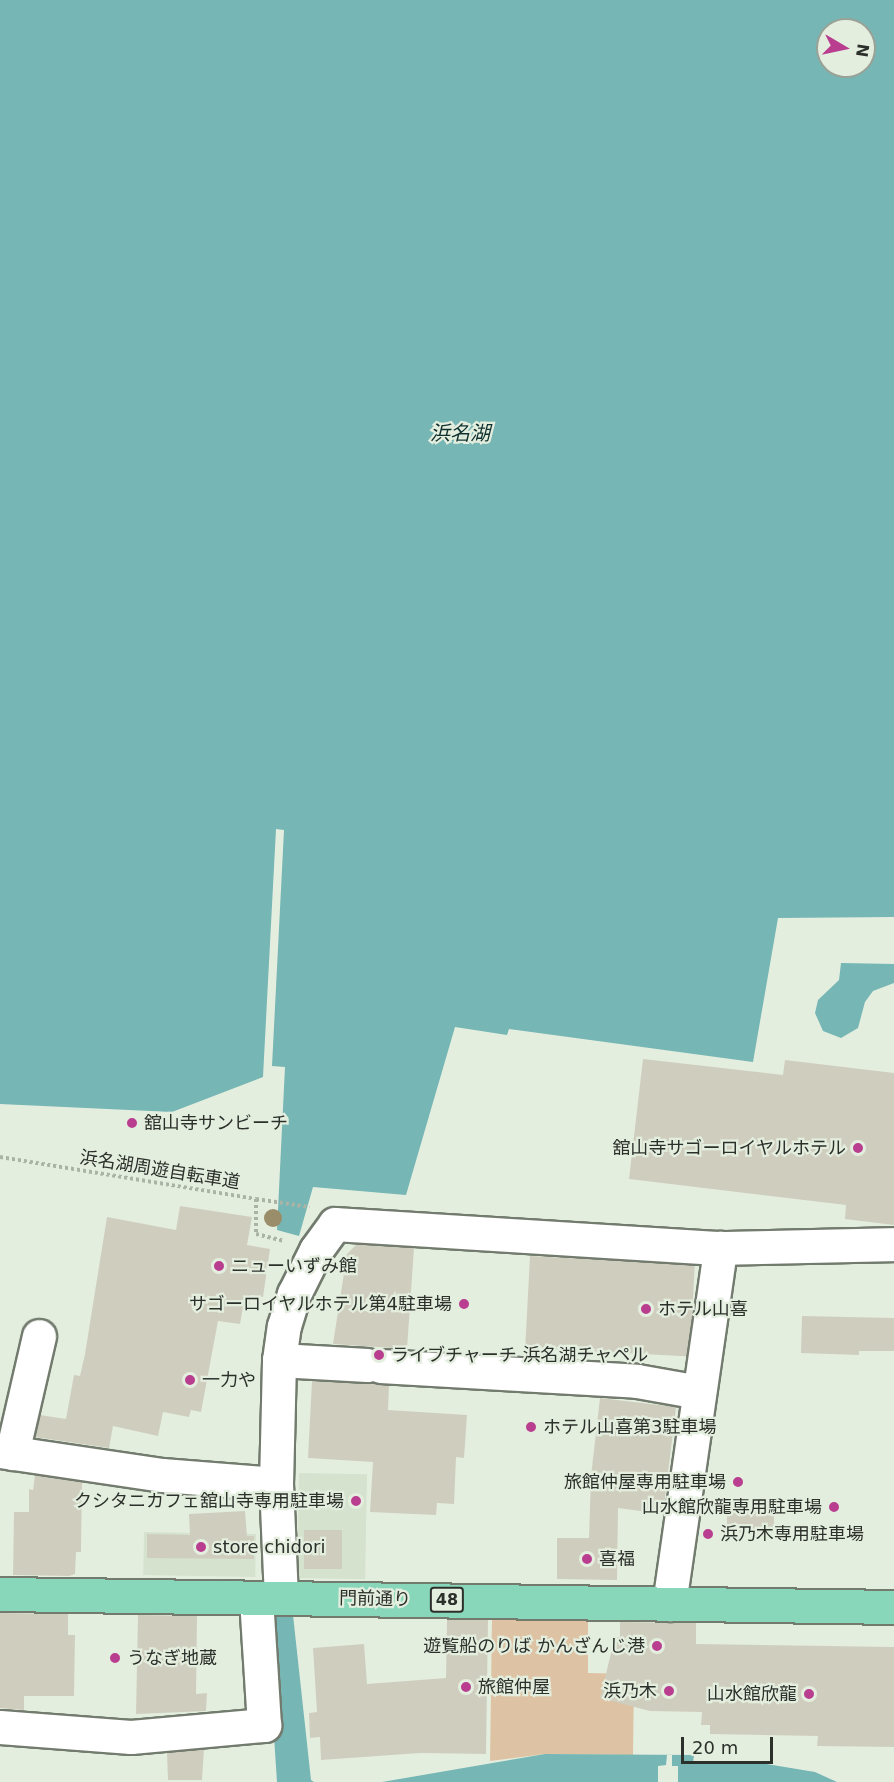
<!DOCTYPE html>
<meta charset="utf-8">
<style>
body{margin:0}
#map{position:relative;width:894px;height:1782px;overflow:hidden;background:#e4eedf;font-family:"DejaVu Sans","Noto Sans JP",sans-serif}
div>[style]{position:absolute}
.built>*{inset:0;background:#d5e2cd;transform-origin:0 0}
.green>*{inset:0;background:#ddc3a3}
.water>*{inset:0;background:#76b6b5}
.pier>*{inset:0;background:#e4eedf}
.building>*{inset:0;background:#cfcebe;transform-origin:0 0}
.path>*{height:4px;margin-top:-2px;transform-origin:0;background:repeating-linear-gradient(90deg,#abb3a7 0 3px,transparent 0 6px)}
.roads{filter:drop-shadow(2px 0 #727b6e) drop-shadow(-2px 0 #727b6e) drop-shadow(0 2px #727b6e) drop-shadow(0 -2px #727b6e)}
.minor>*{height:33px;margin:-16.5px;padding:0 16.5px;transform-origin:16.5px;border-radius:16.5px;background:#fff}
.primary>*{height:33px;margin:-16.5px;padding:0 16.5px;transform-origin:16.5px;border-radius:16.5px;background:#88d7ba}
.trees>*{width:18px;height:18px;margin:-9px;border-radius:50%;background:#9a8d69}
.dots>*{width:16px;height:16px;translate:-50% -50%;box-sizing:border-box;border:3px solid #e4eedf;border-radius:50%}
span{translate:-50% -50%;white-space:nowrap;text-align:center;line-height:1.15;-webkit-text-stroke:4.5px #e4eedf;paint-order:stroke}
.shield-label span{padding:2px 4px;background:#e4eedf;border:2px solid;border-radius:4px;-webkit-text-stroke-width:0}
.shield-label{font-size:16px;color:#2c302b;font-weight:700}
.poi-label{font-size:18px;color:#2c302b}
.left{translate:0 -50%;text-align:left}
.right{translate:-100% -50%;text-align:right}
.street-label{font-size:18px;color:#2c302b}
.water-label{font-size:20px;color:#0e302f;font-style:italic}
.north{position:absolute;left:816px;top:18px;width:60px;height:60px;box-sizing:border-box;background:#e4eedf;border:2px solid #9aa297;border-radius:50%;rotate:99deg;font-size:16px;font-weight:700;line-height:24px;text-align:center;color:#2c302b}
.north::after{content:'';display:block;margin:auto;width:21px;height:27px;background:#b93e8f;clip-path:polygon(50% 0,100% 100%,50% 72%,0 100%)}
.scale{position:absolute;left:681px;top:1737px;width:92px;height:27px;box-sizing:border-box;border:3px solid #2c302b;border-top:0;padding-left:8px;font-size:18px;line-height:21px;white-space:nowrap;color:#2c302b;-webkit-text-stroke:4px #e4eedf;paint-order:stroke}
</style>
<div id="map">
<div class="built">
<i style="left:299px;top:1473px;width:68px;height:105px;rotate:1deg"></i>
<i style="left:144px;top:1532px;width:112px;height:43px;rotate:1deg"></i>
</div>
<div class="green">
<i style="clip-path:polygon(492px 1619px,588px 1620px,588px 1673px,634px 1674px,633px 1755px,545px 1754px,490px 1761px)"></i>
</div>
<div class="water">
<i style="clip-path:polygon(evenodd,0 0,894px 0,894px 917px,778px 918px,753px 1062px,509px 1029px,507px 1035px,455px 1027px,406px 1195px,313px 1187px,299px 1236px,277px 1230px,285px 1067px,272px 1066px,284px 830px,276px 829px,263px 1077px,172px 1112px,0 1104px,0 0,828px 30px,864px 30px,864px 66px,828px 66px,828px 30px)"></i>
<i style="clip-path:polygon(841px 963px,894px 964px,894px 983px,873px 991px,865px 1002px,858px 1028px,841px 1038px,823px 1031px,815px 1013px,818px 1000px,839px 980px)"></i>
<i style="clip-path:polygon(266px 1615px,293px 1615px,311px 1780px,314px 1782px,277px 1782px)"></i>
<i style="clip-path:polygon(545px 1754px,694px 1755px,693px 1763px,760px 1763px,815px 1772px,837px 1782px,382px 1782px)"></i>
</div>
<div class="pier">
<i style="clip-path:polygon(667px 1755px,672px 1755px,672px 1766px,678px 1766px,678px 1782px,658px 1782px,658px 1766px,666px 1765px)"></i>
</div>
<div class="building">
<i style="clip-path:polygon(643px 1059px,783px 1075px,785px 1060px,894px 1073px,894px 1225px,845px 1219px,846px 1205px,629px 1179px)"></i>
<i style="clip-path:polygon(180px 1206px,252px 1217px,247px 1245px,270px 1249px,263px 1297px,251px 1295px,249px 1308px,243px 1307px,240px 1324px,218px 1321px,201px 1412px,191px 1410px,189px 1417px,163px 1412px,158px 1436px,113px 1426px,109px 1448px,35px 1437px,40px 1415px,66px 1419px,74px 1375px,80px 1376px,85px 1354px,107px 1217px,176px 1230px)"></i>
<i style="clip-path:polygon(357px 1244px,414px 1248px,407px 1349px,333px 1344px,347px 1254px)"></i>
<i style="left:530px;top:1256px;width:165px;height:92px;rotate:3deg"></i>
<i style="clip-path:polygon(802px 1316px,894px 1318px,894px 1351px,859px 1351px,859px 1355px,801px 1353px)"></i>
<i style="clip-path:polygon(312px 1381px,389px 1385px,388px 1410px,467px 1415px,464px 1458px,456px 1457px,454px 1504px,437px 1503px,436px 1515px,370px 1512px,373px 1462px,308px 1458px)"></i>
<i style="clip-path:polygon(600px 1398px,676px 1407px,663px 1514px,618px 1508px,617px 1580px,557px 1579px,557px 1538px,589px 1538px,591px 1476px)"></i>
<i style="clip-path:polygon(35px 1475px,82px 1482px,81px 1552px,76px 1552px,75px 1574px,69px 1576px,13px 1575px,14px 1512px,29px 1512px,29px 1489px,33px 1490px)"></i>
<i style="left:727px;top:1506px;width:47px;height:27px"></i>
<i style="clip-path:polygon(245px 1511px,247px 1536px,254px 1536px,254px 1559px,147px 1558px,147px 1534px,190px 1535px,189px 1514px)"></i>
<i style="left:304px;top:1530px;width:38px;height:39px"></i>
<i style="clip-path:polygon(0 1613px,68px 1614px,68px 1635px,75px 1635px,74px 1696px,24px 1696px,24px 1710px,0 1708px)"></i>
<i style="clip-path:polygon(138px 1615px,197px 1616px,196px 1694px,207px 1693px,206px 1711px,136px 1714px)"></i>
<i style="clip-path:polygon(447px 1619px,488px 1620px,486px 1754px,420px 1753px,321px 1760px,320px 1737px,310px 1738px,309px 1713px,317px 1712px,313px 1648px,364px 1644px,367px 1684px,446px 1678px)"></i>
<i style="clip-path:polygon(620px 1622px,696px 1623px,696px 1644px,894px 1647px,894px 1747px,817px 1746px,818px 1736px,710px 1734px,710px 1725px,701px 1725px,702px 1712px,650px 1711px,600px 1698px,615px 1637px,620px 1637px)"></i>
<i style="clip-path:polygon(204px 1749px,202px 1780px,168px 1780px,167px 1753px)"></i>
</div>
<div class="path">
<i style="left:0;top:1157px;width:259px;rotate:9.3deg"></i>
<i style="left:256px;top:1199px;width:35px;rotate:90deg"></i>
<i style="left:256px;top:1234px;width:29px;rotate:14deg"></i>
<i style="left:256px;top:1199px;width:54px;rotate:8.6deg"></i>
</div>
<div class="roads">
<div class="minor">
<i style="left:279px;top:1360px;width:88px;rotate:3.3deg"></i>
<i style="left:380px;top:1366px;width:257px;rotate:3.3deg"></i>
<i style="left:637px;top:1381px;width:63px;rotate:10.1deg"></i>
<i style="left:0;top:1451px;width:164px;rotate:8.4deg"></i>
<i style="left:162px;top:1475px;width:114px;rotate:4.5deg"></i>
<i style="left:12px;top:1453px;width:120px;rotate:-77deg"></i>
<i style="left:281px;top:1598px;width:114px;rotate:-92.5deg"></i>
<i style="left:276px;top:1484px;width:124px;rotate:-88.6deg"></i>
<i style="left:279px;top:1360px;width:34px;rotate:-82deg"></i>
<i style="left:284px;top:1326px;width:34px;rotate:-73deg"></i>
<i style="left:294px;top:1294px;width:49px;rotate:-63.4deg"></i>
<i style="left:316px;top:1250px;width:32px;rotate:-54deg"></i>
<i style="left:335px;top:1224px;width:386px;rotate:3.6deg"></i>
<i style="left:669px;top:1604px;width:360px;rotate:-81.8deg"></i>
<i style="left:720px;top:1248px;width:174px;rotate:-1.3deg"></i>
<i style="left:0;top:1727px;width:131px;rotate:4.4deg"></i>
<i style="left:131px;top:1737px;width:134px;rotate:-5.2deg"></i>
<i style="left:264px;top:1725px;width:127px;rotate:-93.6deg"></i>
</div>
<div class="primary">
<i style="left:0;top:1594px;width:894px;rotate:0.83deg"></i>
</div>
</div>
<div class="trees">
<i style="left:273px;top:1218px"></i>
</div>
<div class="dots">
<i style="left:132px;top:1123px;background:#b93e8f"></i>
<i style="left:858px;top:1148px;background:#b93e8f"></i>
<i style="left:219px;top:1266px;background:#b93e8f"></i>
<i style="left:464px;top:1304px;background:#b93e8f"></i>
<i style="left:646px;top:1309px;background:#b93e8f"></i>
<i style="left:379px;top:1355px;background:#b93e8f"></i>
<i style="left:190px;top:1380px;background:#b93e8f"></i>
<i style="left:531px;top:1427px;background:#b93e8f"></i>
<i style="left:738px;top:1482px;background:#b93e8f"></i>
<i style="left:356px;top:1501px;background:#b93e8f"></i>
<i style="left:834px;top:1507px;background:#b93e8f"></i>
<i style="left:708px;top:1534px;background:#b93e8f"></i>
<i style="left:201px;top:1547px;background:#b93e8f"></i>
<i style="left:587px;top:1559px;background:#b93e8f"></i>
<i style="left:657px;top:1646px;background:#b93e8f"></i>
<i style="left:115px;top:1658px;background:#b93e8f"></i>
<i style="left:466px;top:1687px;background:#b93e8f"></i>
<i style="left:669px;top:1691px;background:#b93e8f"></i>
<i style="left:809px;top:1694px;background:#b93e8f"></i>
</div>
<div class="shield-label">
<span style="left:447px;top:1600px">48</span>
</div>
<div class="poi-label">
<span class="left" style="left:144px;top:1123px">舘山寺サンビーチ</span>
<span class="right" style="left:846px;top:1148px">舘山寺サゴーロイヤルホテル</span>
<span class="left" style="left:231px;top:1266px">ニューいずみ館</span>
<span class="right" style="left:452px;top:1304px">サゴーロイヤルホテル第4駐車場</span>
<span class="left" style="left:658px;top:1309px">ホテル山喜</span>
<span class="left" style="left:391px;top:1355px">ライブチャーチ 浜名湖チャペル</span>
<span class="left" style="left:202px;top:1380px">一力や</span>
<span class="left" style="left:543px;top:1427px">ホテル山喜第3駐車場</span>
<span class="right" style="left:726px;top:1482px">旅館仲屋専用駐車場</span>
<span class="right" style="left:344px;top:1501px">クシタニカフェ舘山寺専用駐車場</span>
<span class="right" style="left:822px;top:1507px">山水館欣龍専用駐車場</span>
<span class="left" style="left:720px;top:1534px">浜乃木専用駐車場</span>
<span class="left" style="left:213px;top:1547px">store chidori</span>
<span class="left" style="left:599px;top:1559px">喜福</span>
<span class="right" style="left:645px;top:1646px">遊覧船のりば かんざんじ港</span>
<span class="left" style="left:127px;top:1658px">うなぎ地蔵</span>
<span class="left" style="left:478px;top:1687px">旅館仲屋</span>
<span class="right" style="left:657px;top:1691px">浜乃木</span>
<span class="right" style="left:797px;top:1694px">山水館欣龍</span>
</div>
<div class="street-label">
<span style="left:160px;top:1170px;rotate:9deg">浜名湖周遊自転車道</span>
<span style="left:375px;top:1599px;rotate:1deg">門前通り</span>
</div>
<div class="water-label">
<span style="left:460px;top:433px">浜名湖</span>
</div>
<div class="north">N</div>
<div class="scale">20 m</div>
</div>
